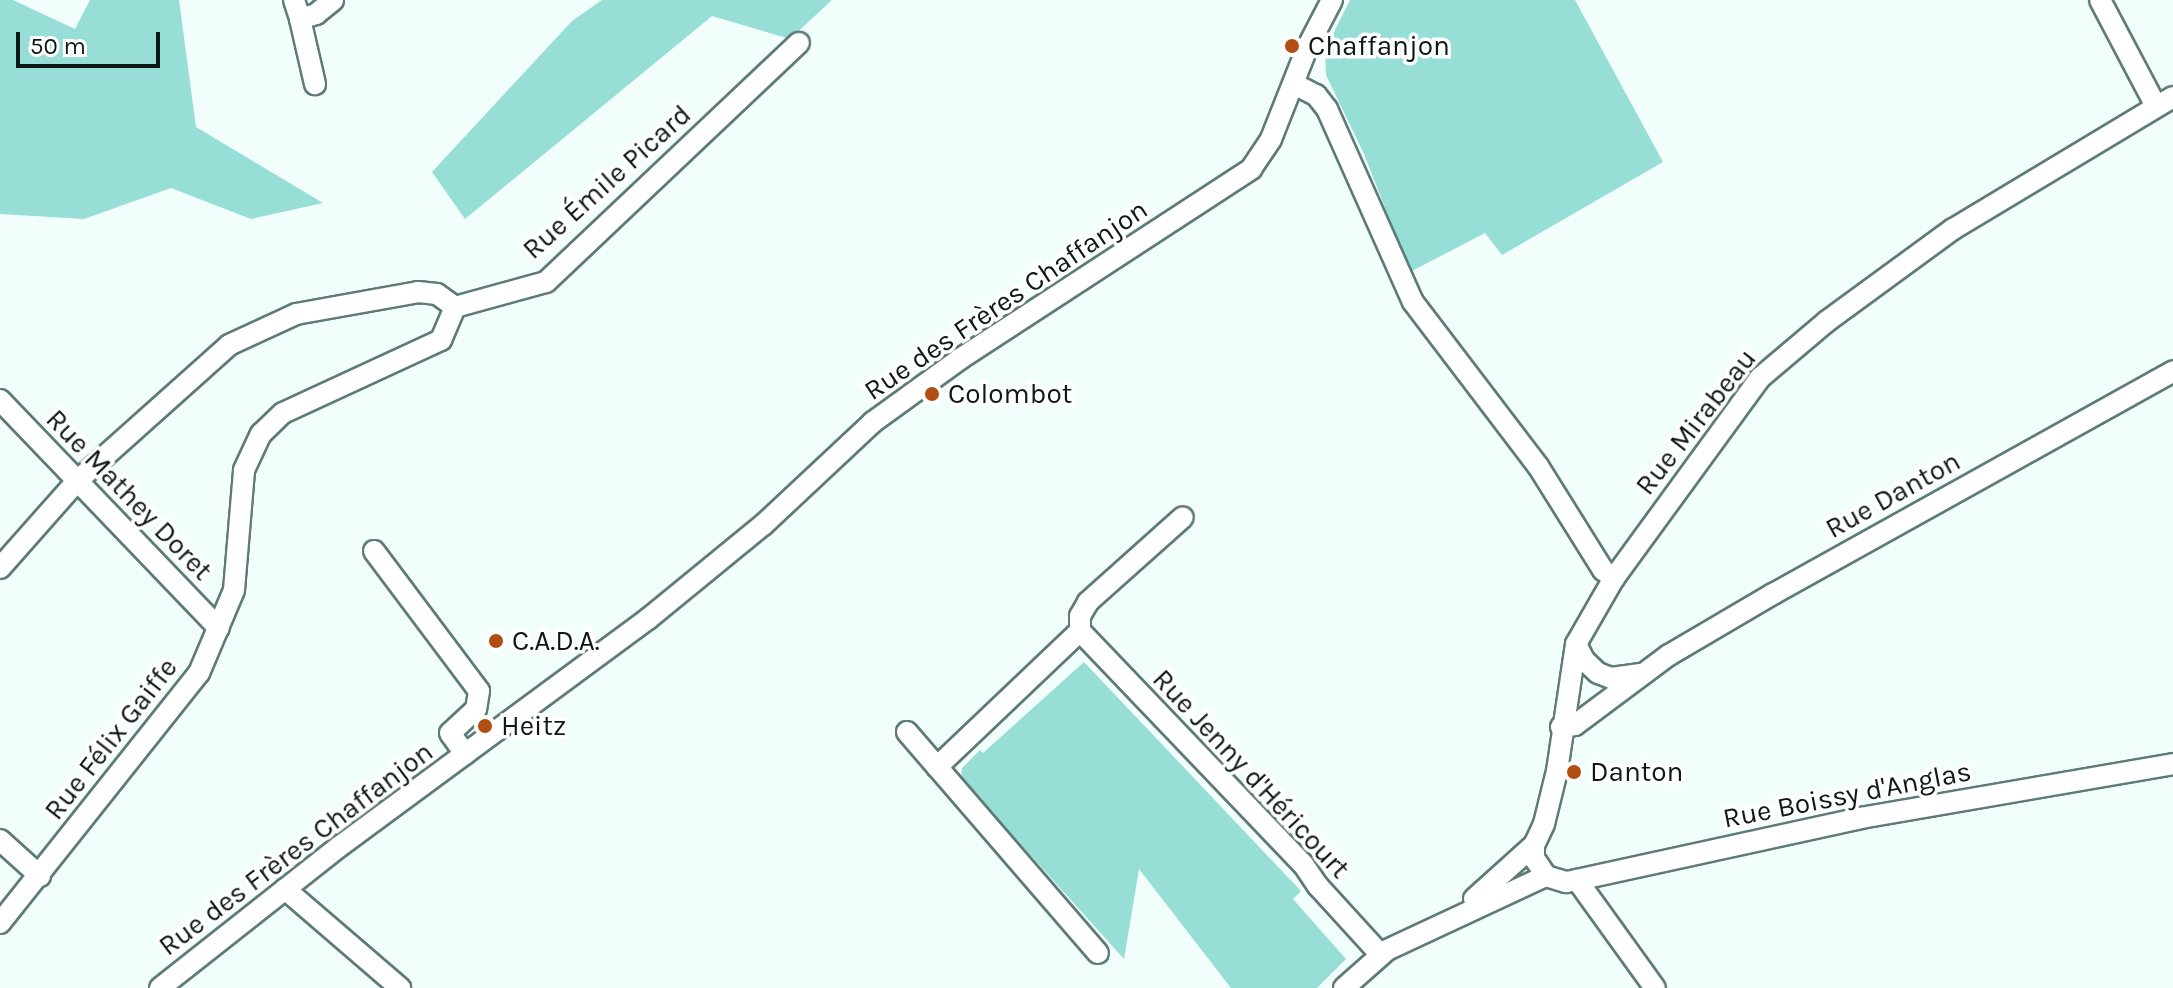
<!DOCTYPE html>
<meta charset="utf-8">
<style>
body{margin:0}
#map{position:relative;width:2173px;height:988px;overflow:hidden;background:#f1fefc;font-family:Karla,sans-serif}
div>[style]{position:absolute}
.green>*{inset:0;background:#97ded6}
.roads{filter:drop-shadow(2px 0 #5e7b77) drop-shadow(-2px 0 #5e7b77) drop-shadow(0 2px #5e7b77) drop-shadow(0 -2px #5e7b77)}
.street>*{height:20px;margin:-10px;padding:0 10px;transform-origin:10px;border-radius:10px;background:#fff}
.dots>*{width:22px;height:22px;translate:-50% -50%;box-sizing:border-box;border:4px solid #fff;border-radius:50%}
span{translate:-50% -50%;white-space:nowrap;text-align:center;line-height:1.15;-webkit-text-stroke:7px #fff;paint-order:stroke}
.poi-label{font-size:28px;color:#0d1917}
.left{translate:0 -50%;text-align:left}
.street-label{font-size:28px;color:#0d1917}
.scale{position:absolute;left:16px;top:32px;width:144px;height:36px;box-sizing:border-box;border:4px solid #0d1917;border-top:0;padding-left:10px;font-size:24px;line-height:28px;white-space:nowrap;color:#0d1917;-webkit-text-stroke:6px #fff;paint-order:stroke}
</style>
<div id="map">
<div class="green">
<i style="clip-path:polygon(0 0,13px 0,75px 29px,90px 0,179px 0,196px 127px,323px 203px,251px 219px,171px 188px,84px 219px,0 214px)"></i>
<i style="clip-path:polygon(602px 0,832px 0,790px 39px,712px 16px,465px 219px,432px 172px,572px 21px)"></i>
<i style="clip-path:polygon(1350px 0,1575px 0,1663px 162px,1502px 255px,1485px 233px,1410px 272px,1364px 154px,1326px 75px,1325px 50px)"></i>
<i style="clip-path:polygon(1084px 662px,1301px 891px,1293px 899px,1346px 959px,1317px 988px,1231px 988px,1139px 869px,1124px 959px,961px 778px,962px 768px,980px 750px,983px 753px)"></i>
</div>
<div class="roads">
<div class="street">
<i style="left:294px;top:0;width:20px;rotate:72deg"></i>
<i style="left:300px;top:19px;width:17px;rotate:-17deg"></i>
<i style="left:316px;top:14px;width:22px;rotate:-39deg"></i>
<i style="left:2100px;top:0;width:120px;rotate:62.2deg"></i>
<i style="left:300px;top:19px;width:67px;rotate:77deg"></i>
<i style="left:1294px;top:84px;width:25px;rotate:27deg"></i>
<i style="left:1316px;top:95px;width:18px;rotate:52deg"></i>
<i style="left:1327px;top:109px;width:211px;rotate:66deg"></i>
<i style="left:1413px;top:302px;width:206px;rotate:52.7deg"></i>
<i style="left:1538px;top:466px;width:123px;rotate:58deg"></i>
<i style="left:1603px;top:570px;width:14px;rotate:36deg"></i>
<i style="left:2173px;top:97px;width:257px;rotate:149deg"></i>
<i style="left:1953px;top:229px;width:157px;rotate:143.8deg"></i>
<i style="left:1826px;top:322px;width:87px;rotate:139.7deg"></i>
<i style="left:1760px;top:378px;width:248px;rotate:126.1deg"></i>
<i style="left:1614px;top:578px;width:76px;rotate:119.9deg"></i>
<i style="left:1576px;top:644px;width:128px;rotate:98.5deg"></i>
<i style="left:1557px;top:771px;width:55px;rotate:103.8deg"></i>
<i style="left:1544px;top:824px;width:23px;rotate:115deg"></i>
<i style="left:1534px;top:845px;width:13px;rotate:90deg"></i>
<i style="left:1534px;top:858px;width:22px;rotate:56deg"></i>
<i style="left:1546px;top:876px;width:21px;rotate:17deg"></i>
<i style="left:1566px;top:882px;width:11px;rotate:-10deg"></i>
<i style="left:1577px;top:880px;width:291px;rotate:-12.3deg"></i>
<i style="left:1861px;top:818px;width:317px;rotate:-9.8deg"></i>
<i style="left:455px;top:307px;width:94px;rotate:-15.4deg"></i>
<i style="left:546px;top:282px;width:348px;rotate:-43.4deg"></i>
<i style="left:0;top:400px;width:316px;rotate:46.2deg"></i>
<i style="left:374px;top:551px;width:175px;rotate:53.1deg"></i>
<i style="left:479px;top:691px;width:18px;rotate:99deg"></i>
<i style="left:476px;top:709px;width:35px;rotate:137deg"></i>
<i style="left:450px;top:733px;width:26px;rotate:54deg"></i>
<i style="left:0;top:568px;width:115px;rotate:-48.5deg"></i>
<i style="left:76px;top:482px;width:205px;rotate:-41.8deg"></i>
<i style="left:229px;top:345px;width:74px;rotate:-24.8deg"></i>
<i style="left:296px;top:314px;width:124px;rotate:-10.2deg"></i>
<i style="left:418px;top:292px;width:19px;rotate:6deg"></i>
<i style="left:437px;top:294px;width:22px;rotate:36deg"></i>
<i style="left:1080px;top:631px;width:323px;rotate:46.3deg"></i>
<i style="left:1303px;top:864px;width:27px;rotate:56deg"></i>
<i style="left:1318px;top:886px;width:93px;rotate:47.6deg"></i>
<i style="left:1576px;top:644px;width:18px;rotate:63deg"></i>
<i style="left:1584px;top:660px;width:19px;rotate:43deg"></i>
<i style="left:1598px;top:673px;width:14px;rotate:21deg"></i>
<i style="left:1611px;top:678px;width:28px;rotate:-8deg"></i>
<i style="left:1561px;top:727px;width:14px;rotate:-8deg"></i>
<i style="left:1575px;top:725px;width:117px;rotate:-36.7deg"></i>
<i style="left:1669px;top:655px;width:121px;rotate:-30.4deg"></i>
<i style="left:1773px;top:594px;width:458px;rotate:-29.1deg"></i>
<i style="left:907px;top:732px;width:292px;rotate:49.2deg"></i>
<i style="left:937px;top:767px;width:197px;rotate:-43.6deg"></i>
<i style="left:1080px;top:631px;width:15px;rotate:-90deg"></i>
<i style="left:1080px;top:616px;width:16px;rotate:-60deg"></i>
<i style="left:1088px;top:602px;width:127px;rotate:-41.8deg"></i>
<i style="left:0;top:840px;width:54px;rotate:42deg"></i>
<i style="left:1577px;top:880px;width:133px;rotate:54.2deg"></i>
<i style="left:285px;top:889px;width:152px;rotate:40.7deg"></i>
<i style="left:1474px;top:899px;width:81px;rotate:-42deg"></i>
<i style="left:0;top:923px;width:320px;rotate:-51.5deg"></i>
<i style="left:199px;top:673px;width:90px;rotate:-67.1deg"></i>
<i style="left:234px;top:590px;width:120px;rotate:-85.2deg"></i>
<i style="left:244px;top:470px;width:40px;rotate:-65deg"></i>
<i style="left:261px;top:434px;width:30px;rotate:-44deg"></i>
<i style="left:283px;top:413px;width:174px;rotate:-24.8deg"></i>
<i style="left:441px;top:340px;width:36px;rotate:-67deg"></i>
<i style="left:160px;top:988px;width:229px;rotate:-38.3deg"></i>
<i style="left:340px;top:846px;width:383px;rotate:-36.4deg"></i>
<i style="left:648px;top:619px;width:149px;rotate:-39.3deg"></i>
<i style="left:763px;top:525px;width:151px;rotate:-43.1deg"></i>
<i style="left:873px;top:422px;width:107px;rotate:-35.9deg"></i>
<i style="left:960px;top:359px;width:348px;rotate:-33.1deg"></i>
<i style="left:1251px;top:169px;width:36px;rotate:-56deg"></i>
<i style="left:1271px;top:139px;width:98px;rotate:-68.4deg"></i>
<i style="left:1307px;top:48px;width:54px;rotate:-62.5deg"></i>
<i style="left:1344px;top:988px;width:57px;rotate:-41.5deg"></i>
<i style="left:1387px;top:950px;width:175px;rotate:-25deg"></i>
</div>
</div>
<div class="dots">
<i style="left:1292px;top:46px;background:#b14f12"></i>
<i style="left:932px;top:394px;background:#b14f12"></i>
<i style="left:496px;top:641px;background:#b14f12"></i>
<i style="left:485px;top:726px;background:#b14f12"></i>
<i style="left:1574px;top:772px;background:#b14f12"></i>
</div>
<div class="poi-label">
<span class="left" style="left:1308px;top:46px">Chaffanjon</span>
<span class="left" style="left:948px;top:394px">Colombot</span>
<span class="left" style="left:512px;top:641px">C.A.D.A.</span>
<span class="left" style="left:501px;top:726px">Heitz</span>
<span class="left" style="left:1590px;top:772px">Danton</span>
</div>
<div class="street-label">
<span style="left:607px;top:182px;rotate:-42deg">Rue Émile Picard</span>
<span style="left:1006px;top:300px;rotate:-34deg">Rue des Frères Chaffanjon</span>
<span style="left:1696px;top:422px;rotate:-52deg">Rue Mirabeau</span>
<span style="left:129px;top:495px;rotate:46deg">Rue Mathey Doret</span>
<span style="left:1893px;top:495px;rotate:-29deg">Rue Danton</span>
<span style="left:111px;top:739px;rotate:-52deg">Rue Félix Gaiffe</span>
<span style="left:1251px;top:774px;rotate:47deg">Rue Jenny d'Héricourt</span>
<span style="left:1847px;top:795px;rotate:-11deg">Rue Boissy d'Anglas</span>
<span style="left:296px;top:849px;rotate:-37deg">Rue des Frères Chaffanjon</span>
</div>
<div class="scale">50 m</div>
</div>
